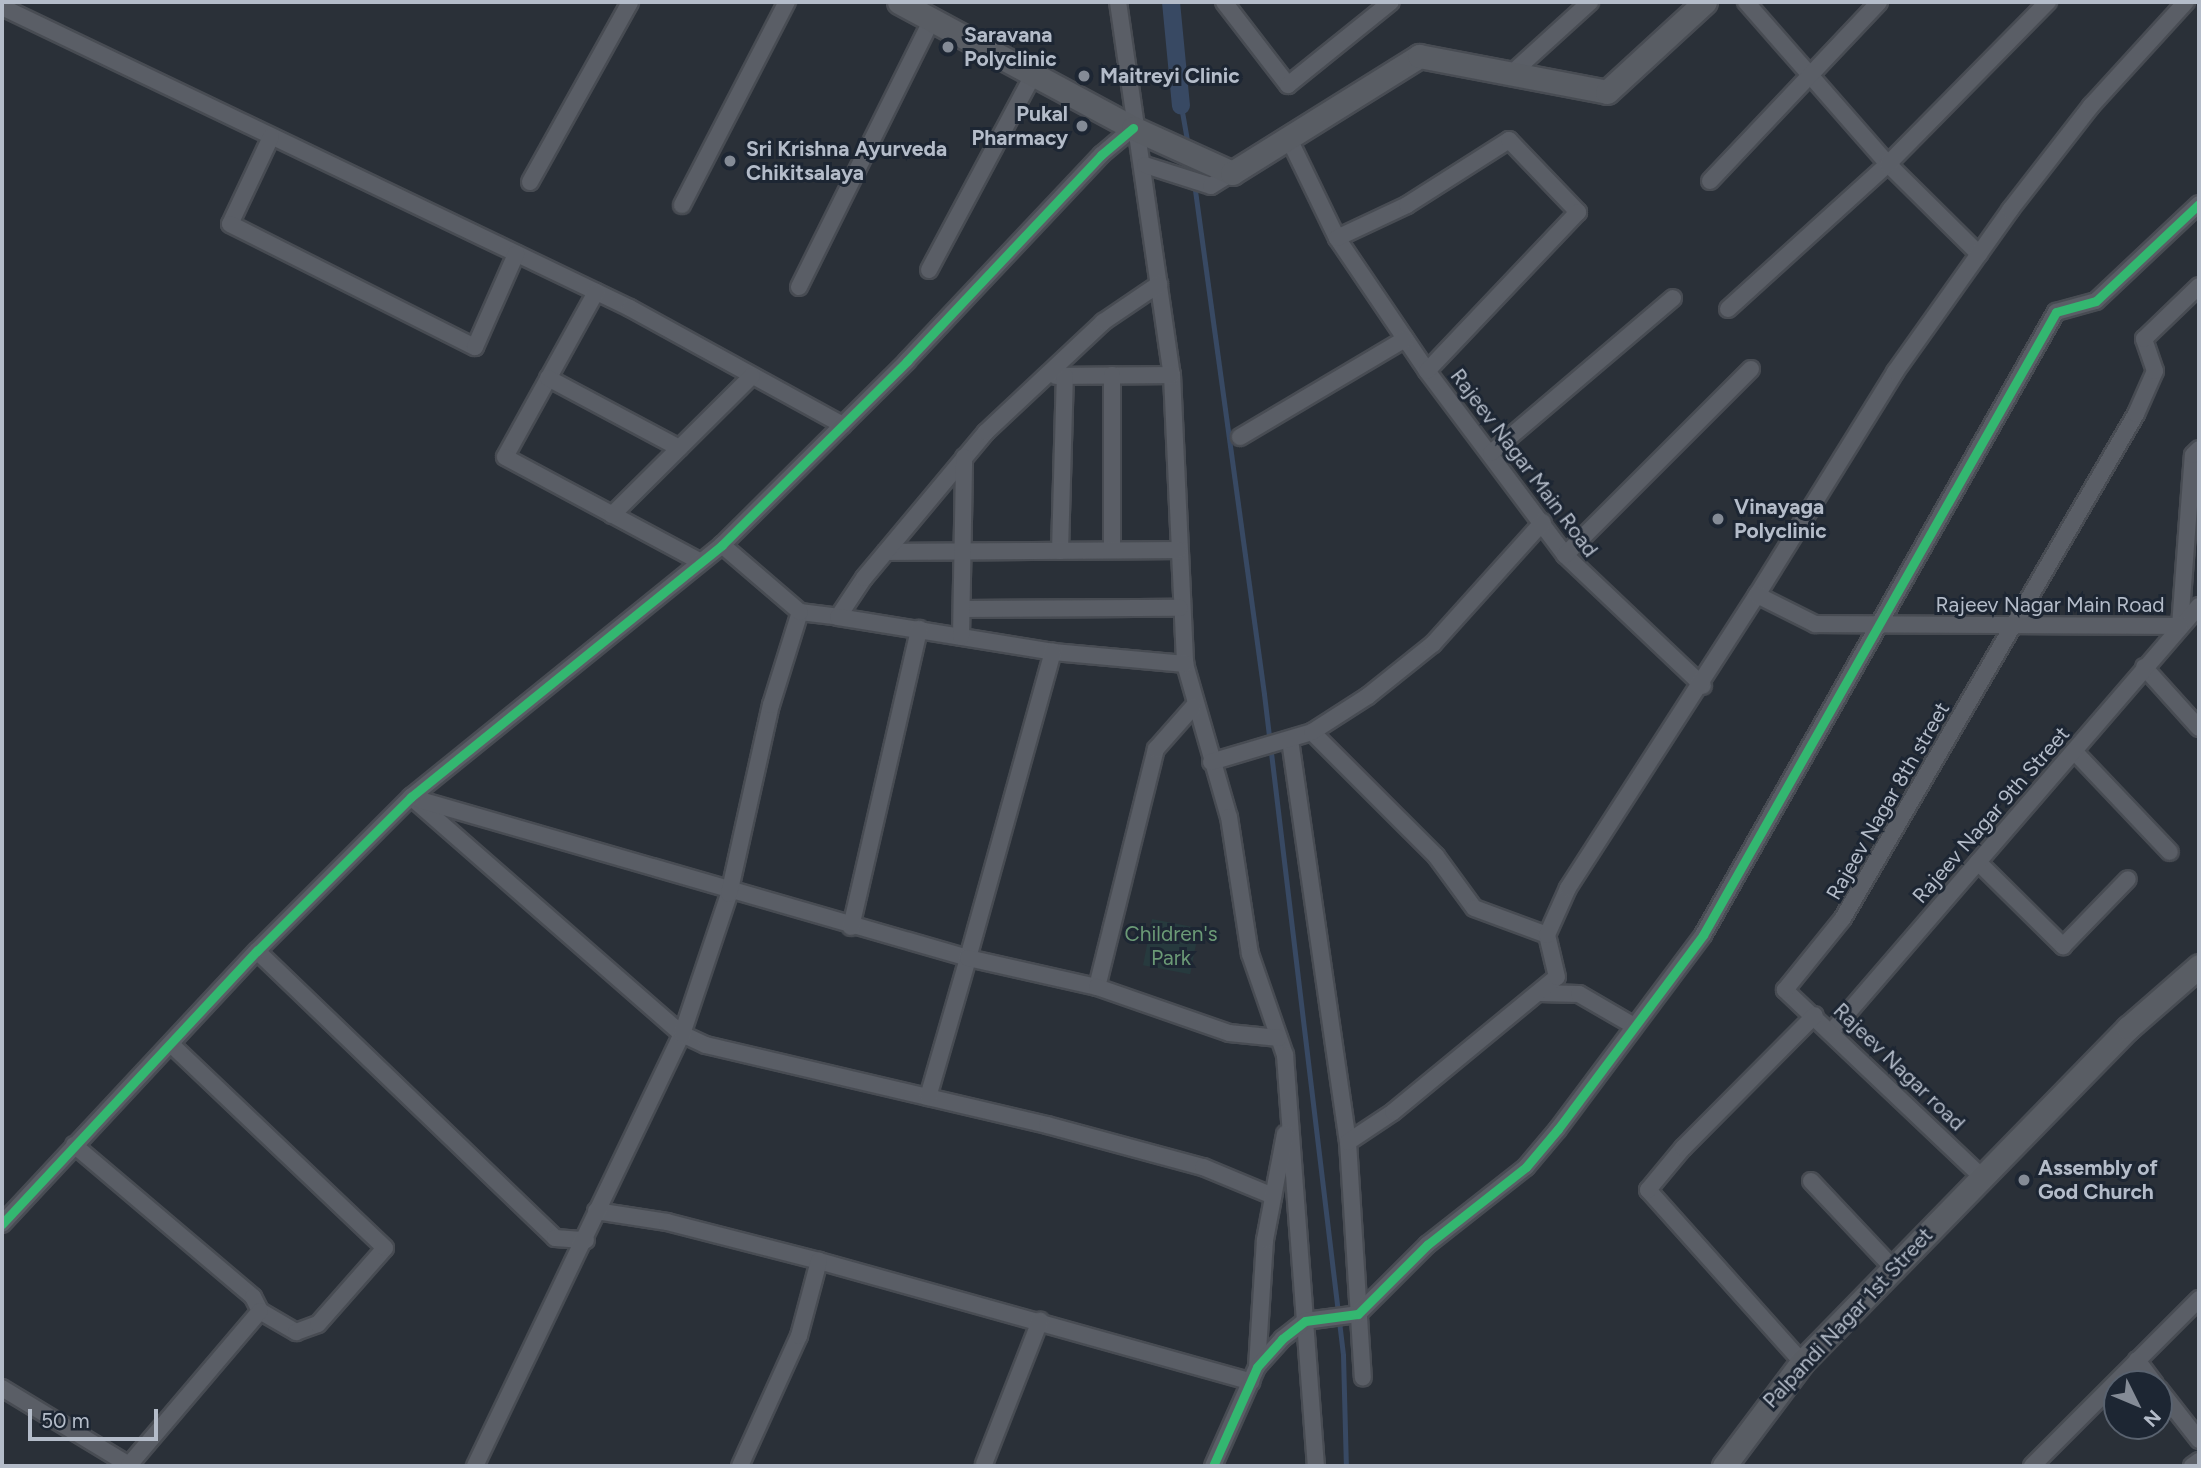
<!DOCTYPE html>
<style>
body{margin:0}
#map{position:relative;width:2201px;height:1468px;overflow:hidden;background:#2a3038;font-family:Figtree,sans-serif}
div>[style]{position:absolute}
.green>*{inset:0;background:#273a3e;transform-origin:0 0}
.stream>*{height:5px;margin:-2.5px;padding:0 2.5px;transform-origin:2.5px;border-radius:2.5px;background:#384963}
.canal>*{height:18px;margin:-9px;padding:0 9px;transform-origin:9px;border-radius:9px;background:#384963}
.roads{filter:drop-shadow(2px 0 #484c53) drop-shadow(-2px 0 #484c53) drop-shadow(0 2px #484c53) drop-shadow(0 -2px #484c53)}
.street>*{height:16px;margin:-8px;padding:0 8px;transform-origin:8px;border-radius:8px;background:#5a5e66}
.secondary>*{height:23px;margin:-11.5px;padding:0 11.5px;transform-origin:11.5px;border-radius:11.5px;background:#595d64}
.cycleway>*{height:9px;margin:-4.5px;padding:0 4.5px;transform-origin:4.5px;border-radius:4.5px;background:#33b770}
.dots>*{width:19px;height:19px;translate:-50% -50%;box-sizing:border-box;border:4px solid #1d2633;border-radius:50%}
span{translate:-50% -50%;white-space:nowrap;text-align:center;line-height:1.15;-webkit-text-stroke:6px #1d2633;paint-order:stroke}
.poi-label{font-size:21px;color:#b4bcc9;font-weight:700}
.left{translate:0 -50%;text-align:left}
.right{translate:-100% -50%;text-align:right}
.street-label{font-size:21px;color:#b4bcc9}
.park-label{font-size:21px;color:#6b9a76}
.frame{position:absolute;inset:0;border:4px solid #b4bcc9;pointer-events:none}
.north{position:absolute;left:2103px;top:1370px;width:70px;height:70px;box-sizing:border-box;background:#1d2633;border:2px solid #59626f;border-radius:50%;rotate:133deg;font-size:19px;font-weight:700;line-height:28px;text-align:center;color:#b4bcc9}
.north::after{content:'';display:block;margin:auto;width:24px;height:32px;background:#848b96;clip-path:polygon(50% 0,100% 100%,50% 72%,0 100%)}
.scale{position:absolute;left:28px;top:1409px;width:130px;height:32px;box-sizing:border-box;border:4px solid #b4bcc9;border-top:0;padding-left:9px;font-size:21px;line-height:24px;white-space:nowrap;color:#b4bcc9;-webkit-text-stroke:5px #1d2633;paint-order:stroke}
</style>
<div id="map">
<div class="green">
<i style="left:1152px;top:919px;width:48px;height:47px;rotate:11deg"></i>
</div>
<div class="stream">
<i style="left:1181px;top:106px;width:39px;rotate:80deg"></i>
<i style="left:1191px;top:161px;width:538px;rotate:82.2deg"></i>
<i style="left:1264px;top:694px;width:666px;rotate:83.18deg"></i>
<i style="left:1343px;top:1355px;width:111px;rotate:88.5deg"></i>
</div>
<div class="canal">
<i style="left:1171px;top:2px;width:104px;rotate:84.5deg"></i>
</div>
<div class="roads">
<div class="street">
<i style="left:1118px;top:2px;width:377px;rotate:81.8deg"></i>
<i style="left:1172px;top:375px;width:289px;rotate:87.4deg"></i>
<i style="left:1185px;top:664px;width:159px;rotate:74deg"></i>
<i style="left:1229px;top:817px;width:139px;rotate:81.3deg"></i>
<i style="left:1250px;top:954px;width:107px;rotate:70.9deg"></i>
<i style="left:1285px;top:1055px;width:412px;rotate:85.7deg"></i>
<i style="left:1224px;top:2px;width:105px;rotate:52.4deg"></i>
<i style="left:1288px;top:85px;width:132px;rotate:-38.9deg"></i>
<i style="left:1746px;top:2px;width:215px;rotate:48.8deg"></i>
<i style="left:1888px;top:164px;width:128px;rotate:44.7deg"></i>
<i style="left:2px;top:7px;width:696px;rotate:25.61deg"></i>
<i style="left:630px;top:308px;width:243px;rotate:28.8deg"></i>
<i style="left:1511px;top:74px;width:107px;rotate:-42.3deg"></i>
<i style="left:271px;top:137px;width:96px;rotate:115.2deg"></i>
<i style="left:230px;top:224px;width:274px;rotate:26.7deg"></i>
<i style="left:475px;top:347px;width:102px;rotate:-66.2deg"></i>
<i style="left:1289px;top:139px;width:110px;rotate:64.1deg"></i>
<i style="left:1337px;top:238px;width:161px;rotate:55.9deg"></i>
<i style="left:1427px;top:371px;width:230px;rotate:53.1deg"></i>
<i style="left:1565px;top:555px;width:190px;rotate:43.5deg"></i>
<i style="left:1145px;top:165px;width:69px;rotate:17.7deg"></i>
<i style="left:1211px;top:186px;width:25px;rotate:-32deg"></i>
<i style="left:1710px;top:181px;width:246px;rotate:-46.6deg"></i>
<i style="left:530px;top:182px;width:206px;rotate:-60.9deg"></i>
<i style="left:682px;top:205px;width:229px;rotate:-62.7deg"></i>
<i style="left:1337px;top:238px;width:77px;rotate:-25.2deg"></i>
<i style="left:1407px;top:205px;width:121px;rotate:-32.5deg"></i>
<i style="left:1509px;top:140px;width:100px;rotate:46.2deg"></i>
<i style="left:1578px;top:212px;width:219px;rotate:133.5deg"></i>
<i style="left:929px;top:270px;width:223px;rotate:-61.9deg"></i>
<i style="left:799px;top:287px;width:299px;rotate:-63.6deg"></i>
<i style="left:596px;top:292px;width:188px;rotate:118.9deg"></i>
<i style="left:505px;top:457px;width:222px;rotate:28.2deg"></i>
<i style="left:1728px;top:309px;width:216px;rotate:-42.2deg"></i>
<i style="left:1888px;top:164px;width:228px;rotate:-45.4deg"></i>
<i style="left:1056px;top:376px;width:116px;rotate:-0.5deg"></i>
<i style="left:548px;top:378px;width:149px;rotate:28.1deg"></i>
<i style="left:1240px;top:437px;width:192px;rotate:-30.7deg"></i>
<i style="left:1491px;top:453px;width:239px;rotate:-40.4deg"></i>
<i style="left:612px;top:515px;width:197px;rotate:-44.8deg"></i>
<i style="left:1112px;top:550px;width:175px;rotate:-90deg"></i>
<i style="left:1060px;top:551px;width:175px;rotate:-88.4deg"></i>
<i style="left:886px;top:552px;width:293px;rotate:-0.4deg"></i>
<i style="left:1565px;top:555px;width:263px;rotate:-45deg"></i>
<i style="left:1757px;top:595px;width:262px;rotate:-58.2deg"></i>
<i style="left:1895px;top:372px;width:199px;rotate:-54.6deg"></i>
<i style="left:2010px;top:210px;width:132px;rotate:-52.1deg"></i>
<i style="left:2091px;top:106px;width:141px;rotate:-47.6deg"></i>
<i style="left:962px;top:609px;width:218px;rotate:-0.3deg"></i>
<i style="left:800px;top:612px;width:38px;rotate:7deg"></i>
<i style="left:838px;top:617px;width:47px;rotate:-56.3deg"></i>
<i style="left:864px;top:578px;width:190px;rotate:-50.1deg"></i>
<i style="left:986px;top:432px;width:161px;rotate:-43.2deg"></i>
<i style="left:1103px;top:322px;width:68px;rotate:-34.2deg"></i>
<i style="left:838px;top:617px;width:218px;rotate:9.2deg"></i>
<i style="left:1053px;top:652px;width:133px;rotate:5.2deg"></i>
<i style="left:2180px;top:626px;width:171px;rotate:-85.7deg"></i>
<i style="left:2193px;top:455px;width:8px;rotate:-45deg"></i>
<i style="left:961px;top:637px;width:180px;rotate:-89deg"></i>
<i style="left:2144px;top:667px;width:82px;rotate:48deg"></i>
<i style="left:1312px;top:732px;width:175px;rotate:45deg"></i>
<i style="left:1436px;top:856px;width:64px;rotate:53.8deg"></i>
<i style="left:1474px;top:908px;width:78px;rotate:20.3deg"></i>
<i style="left:1290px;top:740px;width:406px;rotate:81.8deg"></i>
<i style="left:1348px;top:1142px;width:236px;rotate:86.4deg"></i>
<i style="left:2074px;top:751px;width:139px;rotate:46.5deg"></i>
<i style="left:1211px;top:762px;width:105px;rotate:-16.5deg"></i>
<i style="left:1312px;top:732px;width:67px;rotate:-32.7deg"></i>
<i style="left:1368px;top:696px;width:83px;rotate:-38.7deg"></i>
<i style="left:1433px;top:644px;width:164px;rotate:-48deg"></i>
<i style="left:411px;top:797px;width:360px;rotate:41.2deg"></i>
<i style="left:682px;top:1034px;width:26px;rotate:25deg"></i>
<i style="left:706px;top:1045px;width:350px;rotate:13.2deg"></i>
<i style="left:1047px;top:1125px;width:162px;rotate:15.1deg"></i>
<i style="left:1203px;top:1167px;width:76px;rotate:22.5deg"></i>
<i style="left:420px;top:800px;width:570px;rotate:16.08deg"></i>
<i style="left:968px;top:958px;width:318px;rotate:-74.5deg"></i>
<i style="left:1978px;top:862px;width:120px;rotate:44.7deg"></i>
<i style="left:2063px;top:946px;width:93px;rotate:-45.9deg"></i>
<i style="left:851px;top:927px;width:306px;rotate:-77.1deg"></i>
<i style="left:257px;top:951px;width:414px;rotate:43.9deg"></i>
<i style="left:555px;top:1238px;width:31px;rotate:4deg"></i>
<i style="left:1097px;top:987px;width:245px;rotate:-76.1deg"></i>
<i style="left:1156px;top:749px;width:56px;rotate:-48.6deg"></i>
<i style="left:1539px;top:993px;width:40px;rotate:1.4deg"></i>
<i style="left:1579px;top:994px;width:64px;rotate:30.2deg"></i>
<i style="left:1833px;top:1030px;width:560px;rotate:-49.2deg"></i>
<i style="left:928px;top:1097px;width:145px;rotate:-73.9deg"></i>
<i style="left:968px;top:958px;width:132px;rotate:12.7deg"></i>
<i style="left:1097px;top:987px;width:140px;rotate:19.2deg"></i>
<i style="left:1229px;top:1033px;width:50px;rotate:5.7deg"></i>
<i style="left:1348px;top:1142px;width:54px;rotate:-33.7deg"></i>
<i style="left:1393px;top:1112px;width:212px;rotate:-39.5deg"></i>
<i style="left:1557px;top:977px;width:43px;rotate:-103.4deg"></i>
<i style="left:1547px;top:935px;width:51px;rotate:-65.9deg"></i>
<i style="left:1568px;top:888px;width:349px;rotate:-57.2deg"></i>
<i style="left:1757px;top:595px;width:65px;rotate:26.6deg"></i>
<i style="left:1815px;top:624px;width:365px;rotate:0.3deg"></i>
<i style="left:74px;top:1145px;width:235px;rotate:40.3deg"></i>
<i style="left:253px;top:1297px;width:16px;rotate:63deg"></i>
<i style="left:260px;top:1311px;width:42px;rotate:30.3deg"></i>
<i style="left:296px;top:1332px;width:23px;rotate:-20deg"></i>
<i style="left:318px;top:1324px;width:101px;rotate:-48.6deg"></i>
<i style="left:385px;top:1248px;width:294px;rotate:-136.4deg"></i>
<i style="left:1982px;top:1177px;width:272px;rotate:-136.5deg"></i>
<i style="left:1785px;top:990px;width:92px;rotate:-51.1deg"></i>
<i style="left:1843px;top:918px;width:583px;rotate:-59.83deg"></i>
<i style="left:2136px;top:414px;width:47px;rotate:-66.2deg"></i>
<i style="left:2155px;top:371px;width:34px;rotate:-109deg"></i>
<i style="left:2144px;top:339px;width:76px;rotate:-43.9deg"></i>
<i style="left:1811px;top:1181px;width:118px;rotate:46.7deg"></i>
<i style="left:596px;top:1211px;width:72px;rotate:8.8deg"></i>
<i style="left:667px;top:1222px;width:157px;rotate:14.4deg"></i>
<i style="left:819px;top:1261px;width:449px;rotate:15.6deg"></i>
<i style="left:2px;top:1224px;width:374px;rotate:-47deg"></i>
<i style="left:257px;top:951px;width:218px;rotate:-45deg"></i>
<i style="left:411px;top:797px;width:400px;rotate:-39deg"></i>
<i style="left:722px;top:545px;width:261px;rotate:-44.8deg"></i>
<i style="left:907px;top:361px;width:283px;rotate:-46.7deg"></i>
<i style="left:1101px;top:155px;width:42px;rotate:-40.2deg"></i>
<i style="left:2137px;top:1360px;width:30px;rotate:53deg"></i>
<i style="left:1802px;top:1362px;width:231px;rotate:-131.8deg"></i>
<i style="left:1648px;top:1190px;width:55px;rotate:-50.2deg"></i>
<i style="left:1683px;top:1148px;width:187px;rotate:-45.2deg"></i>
<i style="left:1257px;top:1367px;width:127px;rotate:-86.4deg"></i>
<i style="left:1265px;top:1240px;width:108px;rotate:-79.3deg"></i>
<i style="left:2px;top:1388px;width:151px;rotate:31.2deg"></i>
<i style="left:2159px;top:1389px;width:65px;rotate:51.9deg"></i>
<i style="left:984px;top:1464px;width:154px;rotate:-68.6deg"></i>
<i style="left:129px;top:1465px;width:202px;rotate:-49.6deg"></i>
<i style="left:475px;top:1466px;width:479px;rotate:-64.4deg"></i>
<i style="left:682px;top:1034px;width:148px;rotate:-71.4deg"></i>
<i style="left:729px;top:894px;width:194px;rotate:-77.5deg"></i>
<i style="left:771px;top:705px;width:97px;rotate:-72.7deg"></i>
<i style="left:800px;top:612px;width:103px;rotate:-139.3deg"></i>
<i style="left:740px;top:1466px;width:143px;rotate:-65.6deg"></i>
<i style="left:799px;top:1336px;width:78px;rotate:-75.1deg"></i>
<i style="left:1213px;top:1466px;width:108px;rotate:-66deg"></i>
<i style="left:1257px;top:1367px;width:38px;rotate:-48deg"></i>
<i style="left:1282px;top:1339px;width:29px;rotate:-38deg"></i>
<i style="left:1305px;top:1321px;width:53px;rotate:-7.5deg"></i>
<i style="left:1358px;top:1314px;width:98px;rotate:-45deg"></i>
<i style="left:1427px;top:1245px;width:126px;rotate:-38.2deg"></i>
<i style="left:1526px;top:1167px;width:50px;rotate:-49.9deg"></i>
<i style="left:1558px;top:1129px;width:242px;rotate:-53.2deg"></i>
<i style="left:1703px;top:935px;width:716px;rotate:-60.46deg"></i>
<i style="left:2056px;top:312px;width:41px;rotate:-15.4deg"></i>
<i style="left:2096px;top:301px;width:141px;rotate:-43.3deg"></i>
<i style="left:2032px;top:1466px;width:236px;rotate:-45deg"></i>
<i style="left:2192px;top:1466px;width:9px;rotate:-36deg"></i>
</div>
<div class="secondary">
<i style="left:899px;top:2px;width:266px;rotate:28.3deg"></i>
<i style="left:1133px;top:128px;width:109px;rotate:24.4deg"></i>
<i style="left:1232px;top:173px;width:221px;rotate:-32deg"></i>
<i style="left:1419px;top:56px;width:191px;rotate:10.8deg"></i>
<i style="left:1607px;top:92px;width:133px;rotate:-42.6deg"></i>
<i style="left:1724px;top:1466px;width:130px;rotate:-53.1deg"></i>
<i style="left:1802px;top:1362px;width:467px;rotate:-45.7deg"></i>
<i style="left:2128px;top:1028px;width:94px;rotate:-41.1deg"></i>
</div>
</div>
<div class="cycleway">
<i style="left:2px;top:1224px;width:374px;rotate:-47deg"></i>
<i style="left:257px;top:951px;width:218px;rotate:-45deg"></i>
<i style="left:411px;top:797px;width:400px;rotate:-39deg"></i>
<i style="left:722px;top:545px;width:261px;rotate:-44.8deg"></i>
<i style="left:907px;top:361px;width:283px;rotate:-46.7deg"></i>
<i style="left:1101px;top:155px;width:42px;rotate:-40.2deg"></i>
<i style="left:1213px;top:1466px;width:108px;rotate:-66deg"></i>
<i style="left:1257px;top:1367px;width:38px;rotate:-48deg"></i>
<i style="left:1282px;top:1339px;width:29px;rotate:-38deg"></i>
<i style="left:1305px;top:1321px;width:53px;rotate:-7.5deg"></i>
<i style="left:1358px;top:1314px;width:98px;rotate:-45deg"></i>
<i style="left:1427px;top:1245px;width:126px;rotate:-38.2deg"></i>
<i style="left:1526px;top:1167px;width:50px;rotate:-49.9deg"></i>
<i style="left:1558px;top:1129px;width:242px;rotate:-53.2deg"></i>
<i style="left:1703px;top:935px;width:716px;rotate:-60.46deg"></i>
<i style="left:2056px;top:312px;width:41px;rotate:-15.4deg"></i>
<i style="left:2096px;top:301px;width:141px;rotate:-43.3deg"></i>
</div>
<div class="dots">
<i style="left:948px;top:47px;background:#848b96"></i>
<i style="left:1084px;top:76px;background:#848b96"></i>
<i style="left:1082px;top:126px;background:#848b96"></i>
<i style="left:730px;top:161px;background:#848b96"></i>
<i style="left:1718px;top:519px;background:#848b96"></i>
<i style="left:2024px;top:1180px;background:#848b96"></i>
</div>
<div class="poi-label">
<span class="left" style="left:964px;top:47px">Saravana<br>Polyclinic</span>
<span class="left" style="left:1100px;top:76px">Maitreyi Clinic</span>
<span class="right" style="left:1068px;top:126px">Pukal<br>Pharmacy</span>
<span class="left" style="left:746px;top:161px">Sri Krishna Ayurveda<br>Chikitsalaya</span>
<span class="left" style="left:1734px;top:519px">Vinayaga<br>Polyclinic</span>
<span class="left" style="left:2038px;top:1180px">Assembly of<br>God Church</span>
</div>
<div class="street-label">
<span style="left:1524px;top:463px;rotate:53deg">Rajeev Nagar Main Road</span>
<span style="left:2050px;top:605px">Rajeev Nagar Main Road</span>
<span style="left:1888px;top:801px;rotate:-60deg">Rajeev Nagar 8th street</span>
<span style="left:1991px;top:815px;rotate:-49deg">Rajeev Nagar 9th Street</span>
<span style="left:1899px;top:1067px;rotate:44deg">Rajeev Nagar road</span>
<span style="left:1848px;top:1318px;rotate:-47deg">Palpandi Nagar 1st Street</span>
</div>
<div class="park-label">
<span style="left:1171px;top:946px">Children's<br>Park</span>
</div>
<div class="frame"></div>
<div class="north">N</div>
<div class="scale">50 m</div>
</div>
